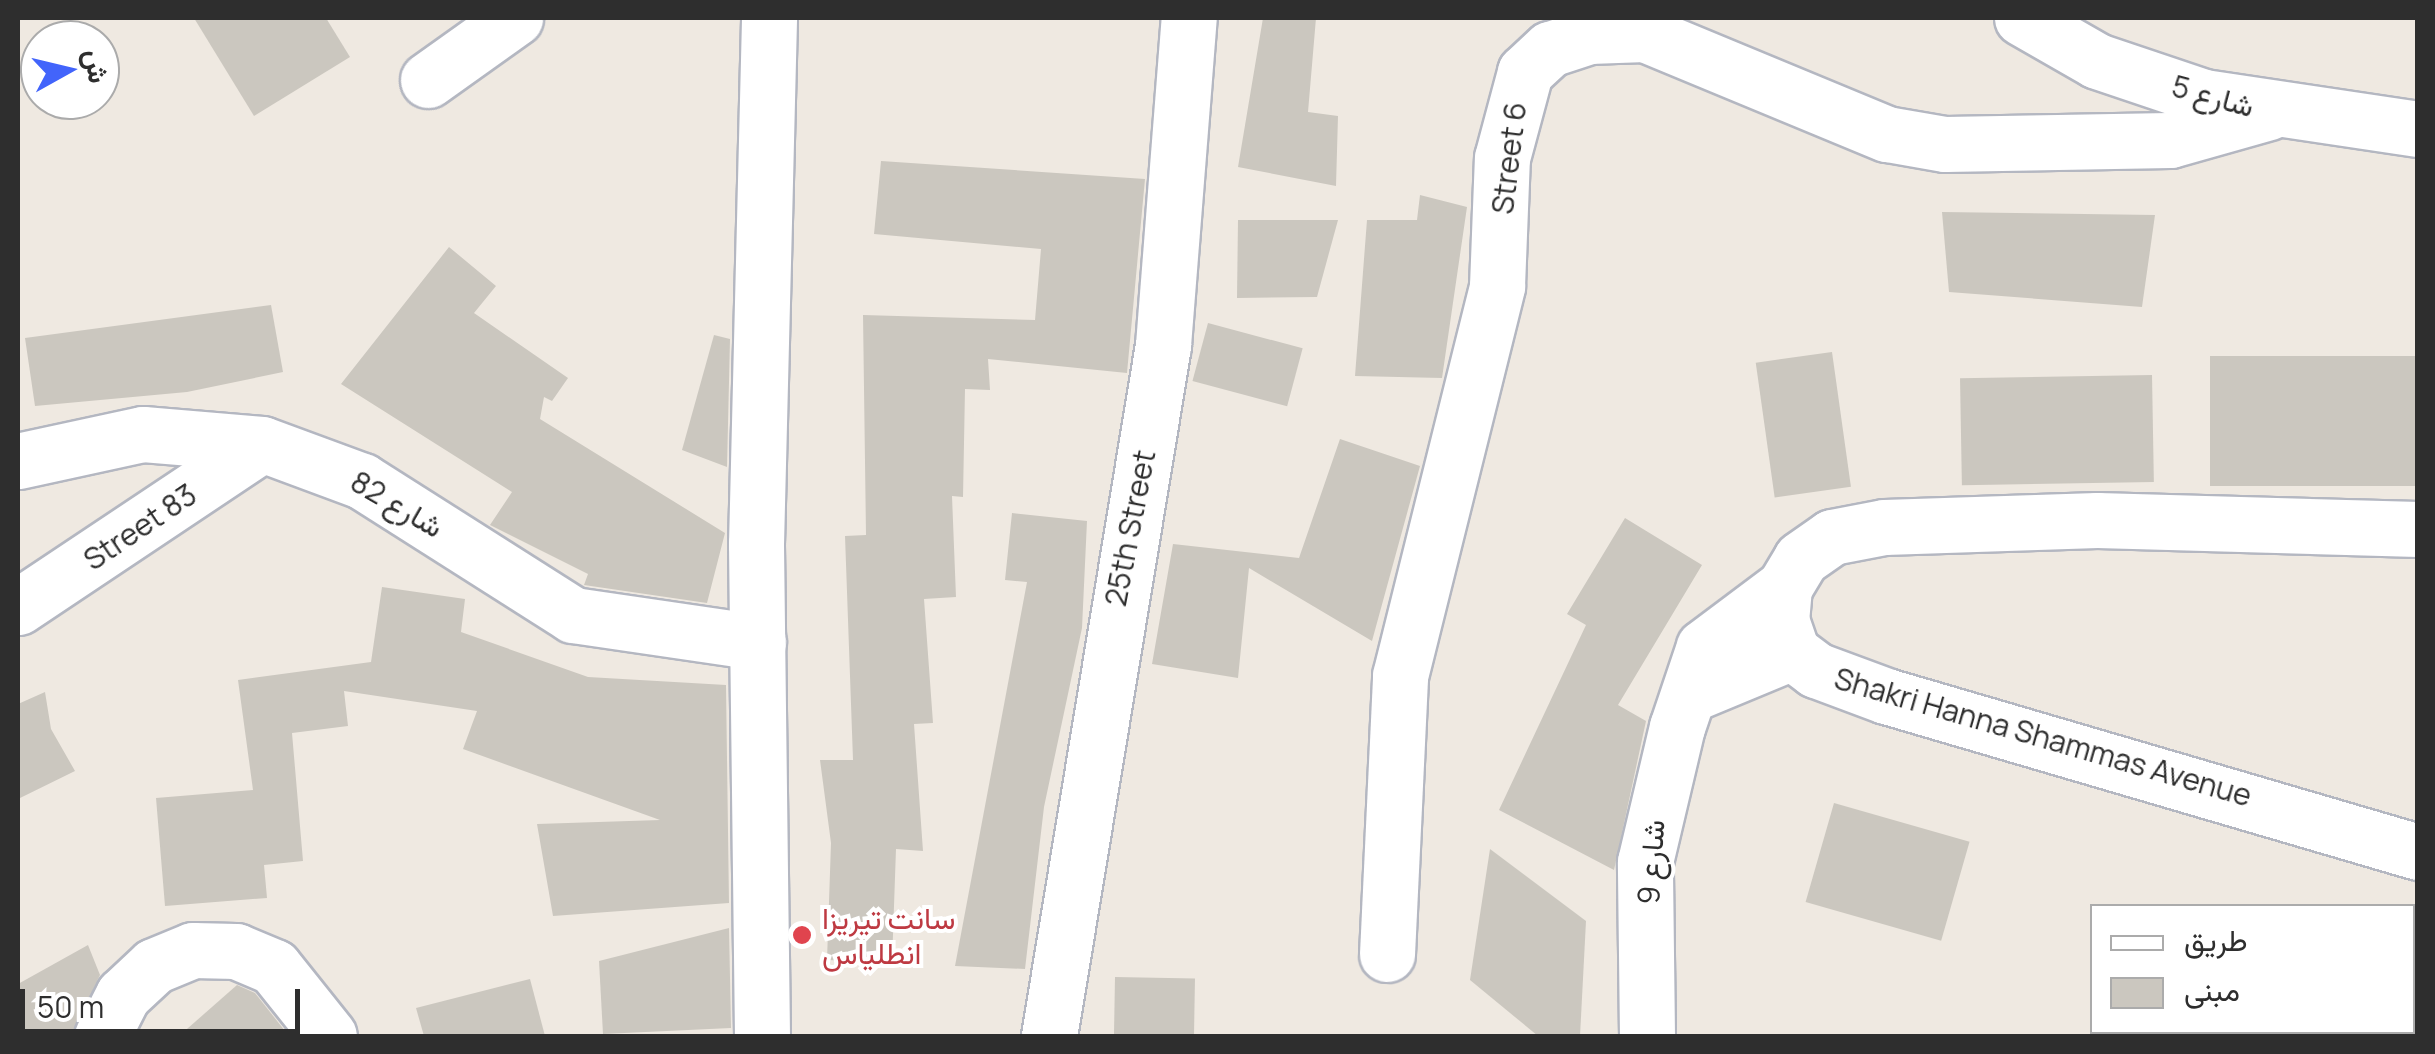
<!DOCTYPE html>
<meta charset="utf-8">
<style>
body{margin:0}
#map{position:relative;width:2435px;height:1054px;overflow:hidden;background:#efe9e1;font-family:Manrope,Vazirmatn,sans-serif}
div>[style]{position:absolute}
.building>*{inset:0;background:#cbc7bf;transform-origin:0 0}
.roads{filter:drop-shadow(2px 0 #b4b7c1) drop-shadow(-2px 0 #b4b7c1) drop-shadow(0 2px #b4b7c1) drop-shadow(0 -2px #b4b7c1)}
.minor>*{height:55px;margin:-27.5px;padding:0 27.5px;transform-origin:27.5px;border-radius:27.5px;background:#fff}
.dots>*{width:28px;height:28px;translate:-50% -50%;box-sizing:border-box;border:5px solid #fff;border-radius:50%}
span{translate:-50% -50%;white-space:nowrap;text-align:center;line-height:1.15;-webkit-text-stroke:8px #fff;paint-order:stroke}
.street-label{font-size:30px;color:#2e2e2e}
.health-label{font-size:30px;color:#be3a42}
.left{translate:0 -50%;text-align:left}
.frame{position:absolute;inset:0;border:20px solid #2e2e2e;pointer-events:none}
.legend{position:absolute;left:2090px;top:904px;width:325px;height:130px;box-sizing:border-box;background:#fff;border:2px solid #ababab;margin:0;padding:12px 18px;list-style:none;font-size:30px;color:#2e2e2e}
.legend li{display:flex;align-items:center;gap:20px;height:50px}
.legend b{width:50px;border:2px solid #ababab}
.north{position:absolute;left:20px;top:20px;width:100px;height:100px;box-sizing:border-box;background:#fff;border:2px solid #ababab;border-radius:50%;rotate:82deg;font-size:28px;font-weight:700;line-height:40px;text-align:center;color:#2e2e2e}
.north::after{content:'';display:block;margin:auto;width:35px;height:45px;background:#4264fb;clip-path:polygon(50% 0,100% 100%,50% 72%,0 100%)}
.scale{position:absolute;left:20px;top:989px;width:280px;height:45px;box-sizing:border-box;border:5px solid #2e2e2e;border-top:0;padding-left:12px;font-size:30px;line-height:35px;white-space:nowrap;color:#2e2e2e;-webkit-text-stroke:8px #fff;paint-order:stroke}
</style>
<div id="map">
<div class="building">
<i style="clip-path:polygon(194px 18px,326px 18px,350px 57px,254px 116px)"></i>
<i style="clip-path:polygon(1263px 18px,1316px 18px,1308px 112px,1338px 116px,1336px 186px,1238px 167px)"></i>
<i style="clip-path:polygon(881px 161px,1145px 179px,1127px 373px,988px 359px,990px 390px,965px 389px,963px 497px,952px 496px,956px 597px,924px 599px,933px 723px,914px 724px,923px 851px,896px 849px,892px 963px,827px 960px,831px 843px,820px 760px,853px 760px,845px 536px,866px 535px,863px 315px,1035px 320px,1041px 249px,874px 234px)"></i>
<i style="clip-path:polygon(1420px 195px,1467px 207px,1442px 378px,1355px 376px,1367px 220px,1417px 220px)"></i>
<i style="clip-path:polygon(1942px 212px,2155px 215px,2142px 307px,1949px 292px)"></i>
<i style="clip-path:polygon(1238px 220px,1338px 220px,1317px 297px,1237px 298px)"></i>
<i style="clip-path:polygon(449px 247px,496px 286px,474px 313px,568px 378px,552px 401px,544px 397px,540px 419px,725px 533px,707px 603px,584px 585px,588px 574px,490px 525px,512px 492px,341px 384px)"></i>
<i style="clip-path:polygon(271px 305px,283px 372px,187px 392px,35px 406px,25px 338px)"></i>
<i style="left:1208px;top:323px;width:98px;height:60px;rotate:15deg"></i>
<i style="clip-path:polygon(714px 335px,730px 339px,727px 467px,682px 450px)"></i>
<i style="left:1832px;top:352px;width:136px;height:77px;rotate:82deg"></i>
<i style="left:2418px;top:356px;width:130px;height:208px;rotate:90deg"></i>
<i style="left:2152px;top:375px;width:107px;height:192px;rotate:89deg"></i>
<i style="clip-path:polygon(1340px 439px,1420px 466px,1372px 641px,1249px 568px,1238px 678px,1152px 664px,1173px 544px,1299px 558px)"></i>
<i style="clip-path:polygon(1012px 513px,1087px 521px,1082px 628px,1044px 807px,1025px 969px,955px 966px,1027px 582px,1005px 580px)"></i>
<i style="clip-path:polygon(1625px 518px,1702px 565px,1618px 705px,1646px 721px,1614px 870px,1499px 810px,1586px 625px,1567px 614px)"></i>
<i style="clip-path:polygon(382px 587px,465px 599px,461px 632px,588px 677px,726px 685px,729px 903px,553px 916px,537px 824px,660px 820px,463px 749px,477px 711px,344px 691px,348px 726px,292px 733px,303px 861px,264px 865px,267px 898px,165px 906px,156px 798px,253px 790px,238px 680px,371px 662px)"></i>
<i style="clip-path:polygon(45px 692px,51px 729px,75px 771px,18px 799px,18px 704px)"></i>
<i style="left:1834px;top:803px;width:141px;height:103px;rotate:16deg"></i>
<i style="clip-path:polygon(1490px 849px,1586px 921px,1580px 1036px,1538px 1036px,1470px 980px)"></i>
<i style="clip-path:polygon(729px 928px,731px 1028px,603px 1034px,599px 961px)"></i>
<i style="clip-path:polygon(88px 945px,100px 975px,71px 1036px,18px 1036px,18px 984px)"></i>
<i style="left:1115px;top:977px;width:80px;height:59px;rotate:1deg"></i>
<i style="clip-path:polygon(530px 979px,545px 1036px,424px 1036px,416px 1008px)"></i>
<i style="clip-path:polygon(237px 985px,255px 993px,289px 1036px,179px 1036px)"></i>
</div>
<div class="roads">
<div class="minor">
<i style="left:2022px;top:18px;width:86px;rotate:29.8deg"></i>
<i style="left:2097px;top:61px;width:113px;rotate:18.6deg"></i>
<i style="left:2204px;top:97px;width:216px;rotate:8.5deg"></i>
<i style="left:428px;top:80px;width:107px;rotate:-35.5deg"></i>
<i style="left:18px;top:461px;width:128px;rotate:-12.2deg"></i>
<i style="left:143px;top:434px;width:119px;rotate:4.8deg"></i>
<i style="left:262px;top:444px;width:107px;rotate:20.3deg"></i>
<i style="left:362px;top:481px;width:250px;rotate:32.4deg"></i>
<i style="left:573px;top:615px;width:187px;rotate:8.3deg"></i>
<i style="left:2418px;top:529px;width:321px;rotate:-178.4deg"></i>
<i style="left:2097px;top:520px;width:213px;rotate:178.1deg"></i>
<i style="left:1884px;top:527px;width:53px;rotate:169.1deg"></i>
<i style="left:1832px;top:537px;width:38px;rotate:145deg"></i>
<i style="left:1801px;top:559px;width:33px;rotate:121deg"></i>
<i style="left:1784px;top:587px;width:33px;rotate:95deg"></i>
<i style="left:1781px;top:620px;width:34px;rotate:71deg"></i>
<i style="left:1792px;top:652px;width:30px;rotate:37deg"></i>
<i style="left:1816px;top:670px;width:75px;rotate:20.4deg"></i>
<i style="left:1886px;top:696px;width:554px;rotate:16.34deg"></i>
<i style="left:18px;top:607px;width:293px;rotate:-33.7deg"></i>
<i style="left:1693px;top:693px;width:107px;rotate:-22.5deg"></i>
<i style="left:1387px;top:954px;width:278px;rotate:-87.3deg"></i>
<i style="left:1400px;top:676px;width:402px;rotate:-76deg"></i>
<i style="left:1497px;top:286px;width:128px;rotate:-87.8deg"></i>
<i style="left:1502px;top:158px;width:89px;rotate:-75deg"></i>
<i style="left:1525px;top:72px;width:34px;rotate:-43deg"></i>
<i style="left:1550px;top:49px;width:41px;rotate:-18.4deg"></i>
<i style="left:1589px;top:36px;width:56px;rotate:-2deg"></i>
<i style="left:1645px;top:34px;width:262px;rotate:22.5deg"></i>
<i style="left:1887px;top:134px;width:59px;rotate:9.8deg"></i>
<i style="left:1945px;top:144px;width:225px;rotate:-1deg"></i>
<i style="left:2170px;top:140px;width:103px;rotate:-15.8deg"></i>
<i style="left:102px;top:1036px;width:46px;rotate:-62.9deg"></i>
<i style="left:123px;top:995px;width:42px;rotate:-43.1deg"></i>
<i style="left:154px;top:966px;width:42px;rotate:-22.3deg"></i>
<i style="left:193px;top:950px;width:43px;rotate:1.3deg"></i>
<i style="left:236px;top:951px;width:41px;rotate:22.8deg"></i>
<i style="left:274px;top:967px;width:88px;rotate:51.4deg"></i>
<i style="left:762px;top:1036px;width:492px;rotate:-90.7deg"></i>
<i style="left:756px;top:544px;width:526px;rotate:-88.58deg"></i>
<i style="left:1049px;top:1036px;width:700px;rotate:-80.63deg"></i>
<i style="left:1163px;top:345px;width:328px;rotate:-85.5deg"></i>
<i style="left:1647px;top:1036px;width:174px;rotate:-90.7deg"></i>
<i style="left:1645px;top:862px;width:139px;rotate:-76.7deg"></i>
<i style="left:1677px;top:727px;width:84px;rotate:-71.4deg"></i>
<i style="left:1704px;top:647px;width:100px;rotate:-36.9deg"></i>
</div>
</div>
<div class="dots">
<i style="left:802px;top:935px;background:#e0444e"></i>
</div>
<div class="street-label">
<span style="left:2213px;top:96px;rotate:15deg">شارع 5</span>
<span style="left:1509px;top:158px;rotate:-83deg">Street 6</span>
<span style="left:397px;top:504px;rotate:30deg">شارع 82</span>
<span style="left:140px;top:527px;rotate:-34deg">Street 83</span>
<span style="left:1130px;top:528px;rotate:-79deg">25th Street</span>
<span style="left:2043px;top:737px;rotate:16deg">Shakri Hanna Shammas Avenue</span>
<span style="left:1651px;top:862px;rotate:-86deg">شارع 9</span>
</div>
<div class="health-label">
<span class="left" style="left:822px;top:935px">سانت تيريزا<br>انطلياس</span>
</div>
<div class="frame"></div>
<ul class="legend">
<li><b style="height:12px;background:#fff"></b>طريق</li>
<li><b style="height:28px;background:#cbc7bf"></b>مبنى</li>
</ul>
<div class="north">ش</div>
<div class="scale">50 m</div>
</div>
